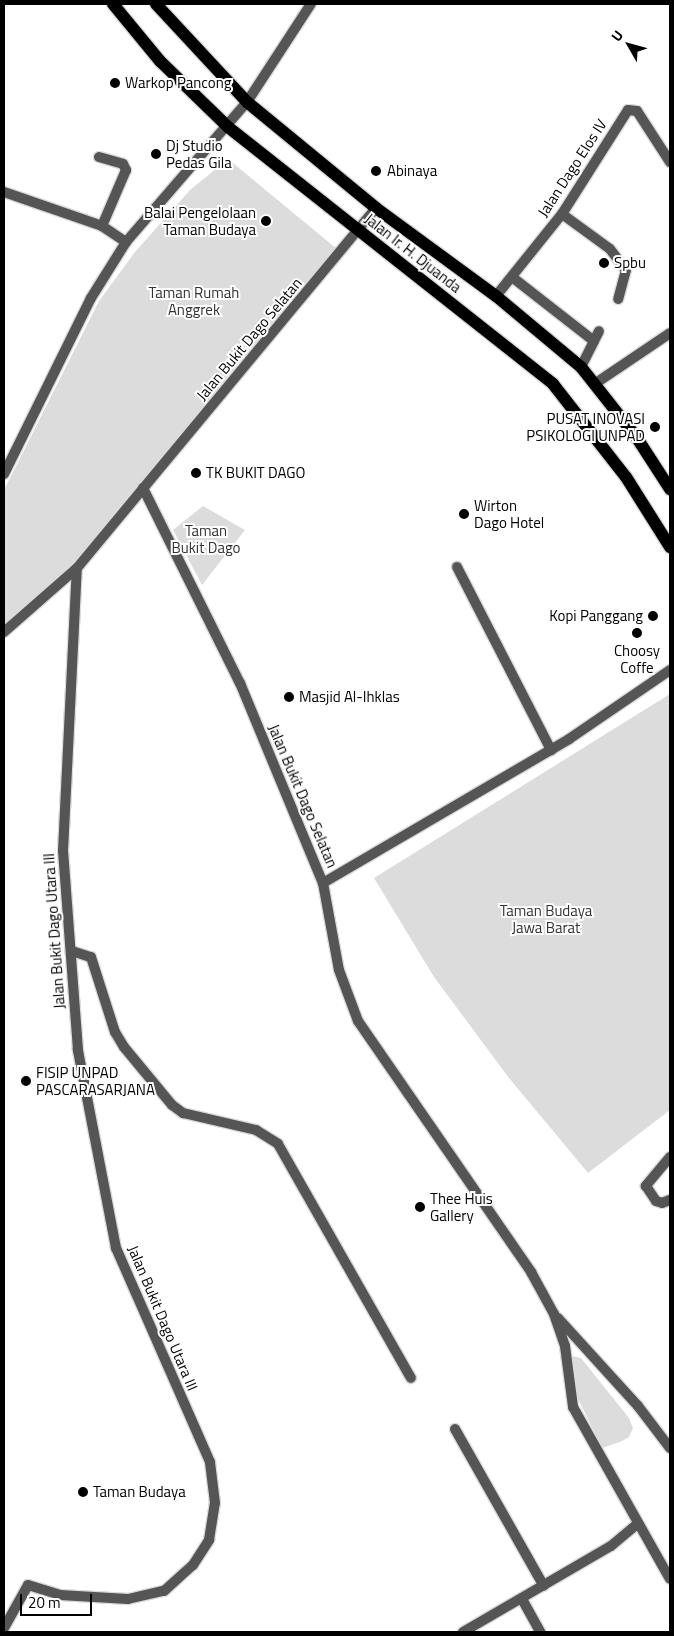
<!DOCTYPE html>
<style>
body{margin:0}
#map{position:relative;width:674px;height:1636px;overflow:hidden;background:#fff;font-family:"Titillium Web",sans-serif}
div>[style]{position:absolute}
.green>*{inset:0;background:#dcdcdc}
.roads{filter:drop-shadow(1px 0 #dbdbdb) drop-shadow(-1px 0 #dbdbdb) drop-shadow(0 1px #dbdbdb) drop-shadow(0 -1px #dbdbdb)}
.lane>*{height:10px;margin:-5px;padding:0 5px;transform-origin:5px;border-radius:5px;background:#555}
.street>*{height:10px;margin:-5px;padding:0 5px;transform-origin:5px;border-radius:5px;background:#555}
.primary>*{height:12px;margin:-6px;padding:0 6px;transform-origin:6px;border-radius:6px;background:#000}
.dots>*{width:14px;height:14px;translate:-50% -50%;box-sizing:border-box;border:2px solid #fff;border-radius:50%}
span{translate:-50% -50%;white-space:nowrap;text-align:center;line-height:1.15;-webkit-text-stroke:4px #fff;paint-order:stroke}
.poi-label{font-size:15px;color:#000}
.left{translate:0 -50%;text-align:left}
.right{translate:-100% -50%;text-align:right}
.street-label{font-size:15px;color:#000}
.park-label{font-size:15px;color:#333}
.frame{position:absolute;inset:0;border:5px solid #000;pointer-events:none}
.north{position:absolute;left:604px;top:20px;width:50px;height:50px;-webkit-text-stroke:4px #fff;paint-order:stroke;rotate:308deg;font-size:14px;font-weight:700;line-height:20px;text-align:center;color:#000}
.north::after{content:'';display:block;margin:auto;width:18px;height:22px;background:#000;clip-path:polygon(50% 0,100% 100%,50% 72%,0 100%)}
.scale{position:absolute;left:20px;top:1594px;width:72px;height:22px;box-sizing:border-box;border:2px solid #000;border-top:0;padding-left:6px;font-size:15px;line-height:18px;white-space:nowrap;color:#000;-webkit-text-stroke:4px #fff;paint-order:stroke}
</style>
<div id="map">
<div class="green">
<i style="clip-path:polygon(228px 159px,337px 249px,76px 563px,4px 625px,4px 490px,99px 301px,135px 252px,190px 190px)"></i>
<i style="clip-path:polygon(203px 506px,245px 530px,202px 585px,173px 530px)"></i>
<i style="clip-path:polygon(670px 694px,670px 1110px,588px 1173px,509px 1078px,434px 977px,374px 878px)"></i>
<i style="clip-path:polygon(572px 1356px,581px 1358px,629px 1418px,633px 1428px,629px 1437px,620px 1442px,602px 1448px,578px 1399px)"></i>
</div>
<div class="roads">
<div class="lane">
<i style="left:99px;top:157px;width:25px;rotate:16deg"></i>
<i style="left:123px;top:164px;width:7px;rotate:63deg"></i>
<i style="left:126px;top:170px;width:61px;rotate:113.2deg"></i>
<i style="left:562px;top:214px;width:59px;rotate:36.1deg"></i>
<i style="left:610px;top:249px;width:26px;rotate:53deg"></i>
<i style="left:626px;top:270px;width:30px;rotate:105deg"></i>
<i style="left:512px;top:277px;width:104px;rotate:38deg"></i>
<i style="left:496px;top:296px;width:105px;rotate:-51.2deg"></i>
<i style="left:562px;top:214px;width:123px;rotate:-57.6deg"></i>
<i style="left:628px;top:110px;width:9px;rotate:6deg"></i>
<i style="left:637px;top:111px;width:61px;rotate:57.1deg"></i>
<i style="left:581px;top:367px;width:40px;rotate:-63.4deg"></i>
<i style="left:670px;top:1157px;width:38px;rotate:130deg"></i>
<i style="left:646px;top:1186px;width:18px;rotate:56deg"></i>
<i style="left:656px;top:1201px;width:6px;rotate:18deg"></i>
<i style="left:662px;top:1203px;width:9px;rotate:-21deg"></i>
</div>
<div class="street">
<i style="left:4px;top:192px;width:104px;rotate:19.1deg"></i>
<i style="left:102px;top:226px;width:29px;rotate:34deg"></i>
<i style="left:596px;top:383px;width:89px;rotate:-34deg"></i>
<i style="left:4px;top:474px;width:196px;rotate:-63.7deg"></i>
<i style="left:91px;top:298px;width:66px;rotate:-58deg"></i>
<i style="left:126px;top:242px;width:185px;rotate:-49.2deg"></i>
<i style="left:247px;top:102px;width:117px;rotate:-56.9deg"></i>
<i style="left:143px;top:488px;width:218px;rotate:63.6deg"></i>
<i style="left:240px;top:683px;width:217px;rotate:67.5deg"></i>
<i style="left:323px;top:883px;width:88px;rotate:79.6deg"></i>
<i style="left:339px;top:970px;width:54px;rotate:69.6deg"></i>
<i style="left:358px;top:1021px;width:305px;rotate:55.4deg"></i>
<i style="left:531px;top:1272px;width:48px;rotate:61.3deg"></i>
<i style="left:554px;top:1314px;width:34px;rotate:71deg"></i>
<i style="left:565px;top:1346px;width:62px;rotate:82.5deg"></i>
<i style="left:573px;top:1407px;width:197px;rotate:60.6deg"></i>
<i style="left:457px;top:567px;width:206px;rotate:62.8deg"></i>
<i style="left:4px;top:632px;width:97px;rotate:-41.2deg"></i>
<i style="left:77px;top:568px;width:468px;rotate:-50.3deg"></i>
<i style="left:323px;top:883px;width:285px;rotate:-30.3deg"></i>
<i style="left:569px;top:739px;width:122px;rotate:-34.3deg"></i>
<i style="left:72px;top:951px;width:20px;rotate:18deg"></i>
<i style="left:91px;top:957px;width:79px;rotate:72.3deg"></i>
<i style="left:115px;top:1032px;width:17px;rotate:59deg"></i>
<i style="left:124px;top:1047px;width:75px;rotate:50.4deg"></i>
<i style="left:172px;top:1105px;width:14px;rotate:36deg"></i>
<i style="left:183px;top:1113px;width:75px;rotate:13.1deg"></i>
<i style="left:256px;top:1130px;width:26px;rotate:32deg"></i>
<i style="left:278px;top:1144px;width:269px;rotate:60.4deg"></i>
<i style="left:558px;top:1318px;width:119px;rotate:47.7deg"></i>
<i style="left:638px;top:1406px;width:53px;rotate:52.7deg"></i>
<i style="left:455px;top:1429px;width:180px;rotate:60.5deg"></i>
<i style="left:522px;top:1599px;width:38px;rotate:61deg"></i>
<i style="left:4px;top:1628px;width:49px;rotate:-60.8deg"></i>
<i style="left:28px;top:1585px;width:34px;rotate:17deg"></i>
<i style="left:60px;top:1595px;width:68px;rotate:3.4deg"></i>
<i style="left:128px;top:1599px;width:37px;rotate:-13deg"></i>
<i style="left:164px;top:1591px;width:39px;rotate:-42deg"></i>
<i style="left:193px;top:1565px;width:30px;rotate:-57deg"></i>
<i style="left:209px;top:1540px;width:37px;rotate:-81deg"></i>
<i style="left:215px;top:1503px;width:41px;rotate:-97deg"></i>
<i style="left:210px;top:1462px;width:234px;rotate:-113.7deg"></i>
<i style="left:116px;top:1248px;width:202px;rotate:-100.9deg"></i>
<i style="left:78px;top:1050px;width:200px;rotate:-94.3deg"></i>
<i style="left:63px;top:851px;width:283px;rotate:-87.2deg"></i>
<i style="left:463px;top:1632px;width:171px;rotate:-30.2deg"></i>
<i style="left:611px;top:1546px;width:35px;rotate:-40deg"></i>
</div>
<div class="primary">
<i style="left:113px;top:4px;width:74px;rotate:50.5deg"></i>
<i style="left:160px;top:61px;width:95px;rotate:44.1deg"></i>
<i style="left:228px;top:127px;width:414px;rotate:38.3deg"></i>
<i style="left:553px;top:384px;width:118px;rotate:51.9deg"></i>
<i style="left:626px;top:477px;width:83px;rotate:57.8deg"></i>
<i style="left:156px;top:4px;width:134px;rotate:47.1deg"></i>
<i style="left:247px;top:102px;width:167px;rotate:39.4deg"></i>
<i style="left:376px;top:208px;width:149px;rotate:36.3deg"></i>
<i style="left:496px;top:296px;width:111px;rotate:39.9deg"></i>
<i style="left:581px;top:367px;width:90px;rotate:51.7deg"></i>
<i style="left:637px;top:438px;width:61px;rotate:57.1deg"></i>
</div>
</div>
<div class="dots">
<i style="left:115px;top:83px;background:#000"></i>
<i style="left:156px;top:154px;background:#000"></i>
<i style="left:376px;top:171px;background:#000"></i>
<i style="left:266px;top:221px;background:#000"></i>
<i style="left:604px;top:263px;background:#000"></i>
<i style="left:655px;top:427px;background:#000"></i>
<i style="left:196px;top:473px;background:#000"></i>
<i style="left:464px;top:514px;background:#000"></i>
<i style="left:653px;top:616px;background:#000"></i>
<i style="left:637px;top:633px;background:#000"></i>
<i style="left:289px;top:697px;background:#000"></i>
<i style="left:26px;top:1081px;background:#000"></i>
<i style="left:420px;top:1207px;background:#000"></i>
<i style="left:83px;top:1492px;background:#000"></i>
</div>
<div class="poi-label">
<span class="left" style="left:125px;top:83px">Warkop Pancong</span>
<span class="left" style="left:166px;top:154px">Dj Studio<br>Pedas Gila</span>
<span class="left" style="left:387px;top:171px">Abinaya</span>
<span class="right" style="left:256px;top:221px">Balai Pengelolaan<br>Taman Budaya</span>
<span class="left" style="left:614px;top:263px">Spbu</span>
<span class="right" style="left:645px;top:427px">PUSAT INOVASI<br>PSIKOLOGI UNPAD</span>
<span class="left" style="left:206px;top:473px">TK BUKIT DAGO</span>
<span class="left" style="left:474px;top:514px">Wirton<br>Dago Hotel</span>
<span class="right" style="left:643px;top:616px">Kopi Panggang</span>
<span style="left:637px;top:659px">Choosy<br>Coffe</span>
<span class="left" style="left:299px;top:697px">Masjid Al-Ihklas</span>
<span class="left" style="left:36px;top:1081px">FISIP UNPAD<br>PASCARASARJANA</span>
<span class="left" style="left:430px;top:1207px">Thee Huis<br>Gallery</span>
<span class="left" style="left:93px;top:1492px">Taman Budaya</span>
</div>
<div class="street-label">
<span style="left:572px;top:168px;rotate:-57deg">Jalan Dago Elos IV</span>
<span style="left:413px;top:253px;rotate:38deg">Jalan Ir. H. Djuanda</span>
<span style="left:249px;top:339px;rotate:-50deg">Jalan Bukit Dago Selatan</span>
<span style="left:303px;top:796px;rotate:67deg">Jalan Bukit Dago Selatan</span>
<span style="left:54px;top:931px;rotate:-94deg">Jalan Bukit Dago Utara III</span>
<span style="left:163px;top:1318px;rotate:67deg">Jalan Bukit Dago Utara III</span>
</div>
<div class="park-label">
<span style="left:194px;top:301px">Taman Rumah<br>Anggrek</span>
<span style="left:206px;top:539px">Taman<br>Bukit Dago</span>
<span style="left:546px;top:919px">Taman Budaya<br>Jawa Barat</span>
</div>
<div class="frame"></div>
<div class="north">U</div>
<div class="scale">20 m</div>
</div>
